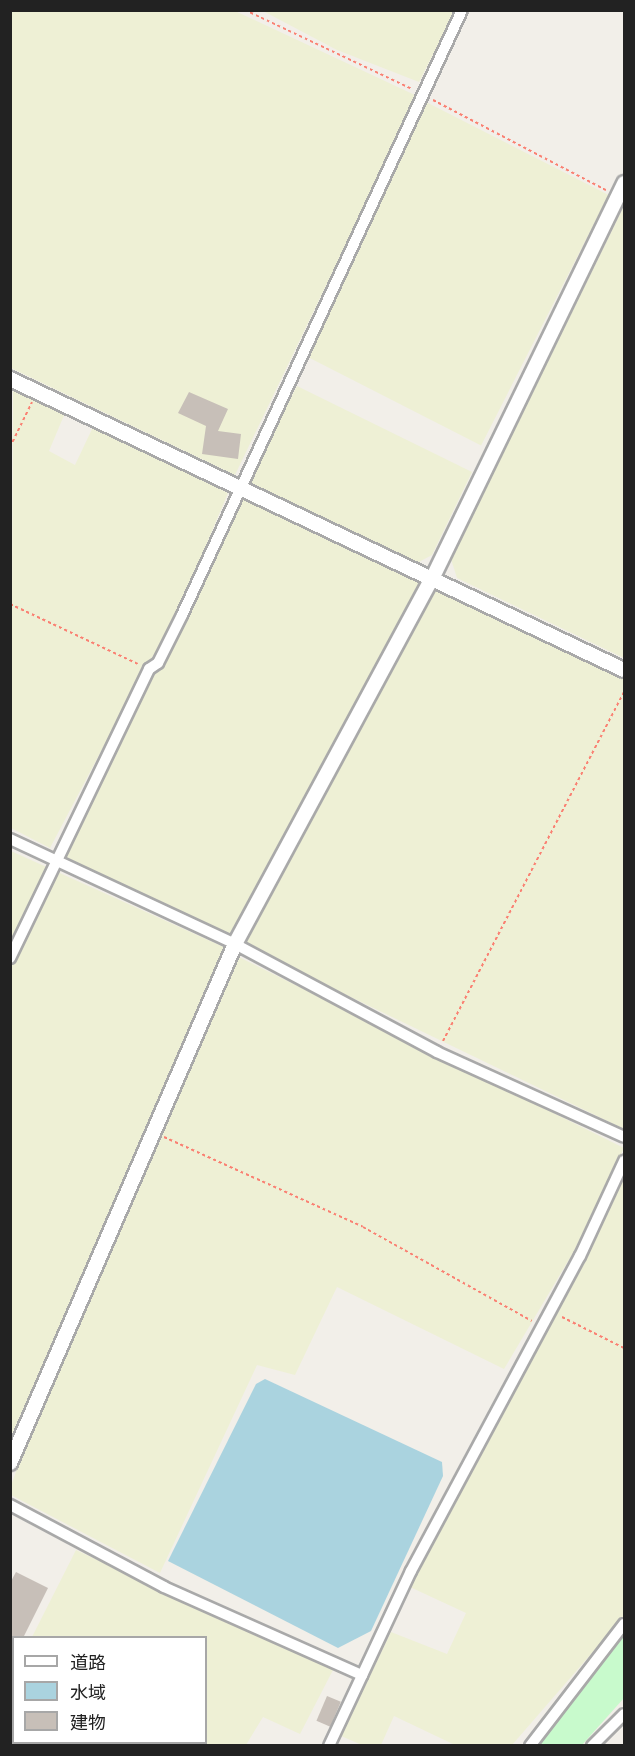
<!DOCTYPE html>
<meta charset="utf-8">
<style>
body{margin:0}
#map{position:relative;width:635px;height:1756px;overflow:hidden;background:#f2efe9;font-family:Barlow,"Noto Sans JP",sans-serif}
div>[style]{position:absolute}
.farmland>*{inset:0;background:#eef0d5;transform-origin:0 0}
.park>*{inset:0;background:#c8facc}
.water>*{inset:0;background:#aad3df}
.building>*{inset:0;background:#c7bfb8;transform-origin:0 0}
.path>*{height:2px;margin-top:-1px;transform-origin:0;background:repeating-linear-gradient(90deg,#fa8072 0 3px,transparent 0 6px)}
.roads{filter:drop-shadow(2px 0 #a9a9a9) drop-shadow(-2px 0 #a9a9a9) drop-shadow(0 2px #a9a9a9) drop-shadow(0 -2px #a9a9a9)}
.minor>*{height:10px;margin:-5px;padding:0 5px;transform-origin:5px;border-radius:5px;background:#fff}
.tertiary>*{height:14px;margin:-7px;padding:0 7px;transform-origin:7px;border-radius:7px;background:#fff}
span{translate:-50% -50%;white-space:nowrap;text-align:center;line-height:1.15;-webkit-text-stroke:5px #fff;paint-order:stroke}
.frame{position:absolute;inset:0;border:12px solid #222;pointer-events:none}
.legend{position:absolute;left:12px;top:1636px;width:195px;height:108px;box-sizing:border-box;background:#fff;border:2px solid #a7a7a7;margin:0;padding:8px 10px;list-style:none;font-size:18px;color:#222}
.legend li{display:flex;align-items:center;gap:12px;height:30px}
.legend b{width:30px;border:2px solid #a7a7a7}
</style>
<div id="map">
<div class="farmland">
<i style="clip-path:polygon(11px 11px,235px 11px,417px 96px,235px 475px,11px 368px)"></i>
<i style="clip-path:polygon(263px 11px,455px 11px,419px 82px,337px 50px)"></i>
<i style="left:426px;top:102px;width:205px;height:281px;rotate:27deg"></i>
<i style="clip-path:polygon(624px 206px,624px 658px,457px 578px,451px 559px)"></i>
<i style="clip-path:polygon(297px 386px,472px 472px,432px 555px,417px 563px,246px 483px)"></i>
<i style="clip-path:polygon(13px 388px,65px 413px,49px 451px,75px 465px,93px 427px,228px 493px,166px 640px,148px 662px,50px 848px,11px 828px)"></i>
<i style="clip-path:polygon(241px 496px,624px 680px,624px 1129px,65px 859px)"></i>
<i style="clip-path:polygon(11px 851px,228px 949px,11px 1436px)"></i>
<i style="clip-path:polygon(237px 956px,624px 1148px,574px 1251px,504px 1369px,337px 1287px,295px 1375px,257px 1365px,160px 1573px,11px 1495px,10px 1488px,40px 1407px)"></i>
<i style="clip-path:polygon(624px 1177px,624px 1616px,512px 1745px,455px 1745px,394px 1716px,381px 1745px,362px 1745px,341px 1736px,391px 1632px,447px 1654px,466px 1613px,410px 1587px)"></i>
<i style="clip-path:polygon(76px 1550px,333px 1670px,300px 1734px,263px 1717px,246px 1745px,11px 1745px,13px 1675px,14px 1742px,206px 1742px,206px 1638px,32px 1637px)"></i>
</div>
<div class="park">
<i style="clip-path:polygon(624px 1632px,624px 1698px,582px 1745px,536px 1746px)"></i>
</div>
<div class="water">
<i style="clip-path:polygon(265px 1379px,442px 1462px,443px 1476px,371px 1631px,338px 1648px,168px 1561px,256px 1384px)"></i>
</div>
<div class="building">
<i style="clip-path:polygon(189px 392px,228px 409px,218px 431px,241px 434px,238px 459px,202px 454px,206px 426px,178px 413px)"></i>
<i style="clip-path:polygon(16px 1572px,48px 1588px,23px 1638px,10px 1638px,10px 1583px)"></i>
<i style="left:327px;top:1696px;width:15px;height:27px;rotate:23deg"></i>
</div>
<div class="path">
<i style="left:245px;top:10px;width:185px;rotate:25.3deg"></i>
<i style="left:433px;top:100px;width:195px;rotate:27.5deg"></i>
<i style="left:10px;top:447px;width:50px;rotate:-63.9deg"></i>
<i style="left:10px;top:604px;width:141px;rotate:25.1deg"></i>
<i style="left:443px;top:1041px;width:393px;rotate:-62.6deg"></i>
<i style="left:164px;top:1137px;width:218px;rotate:24.3deg"></i>
<i style="left:363px;top:1227px;width:193px;rotate:29.1deg"></i>
<i style="left:562px;top:1317px;width:69px;rotate:26.6deg"></i>
<i style="left:10px;top:1736px;width:4px;rotate:27deg"></i>
<i style="left:21px;top:1742px;width:6px;rotate:39deg"></i>
</div>
<div class="roads">
<div class="minor">
<i style="left:10px;top:839px;width:248px;rotate:25deg"></i>
<i style="left:235px;top:944px;width:229px;rotate:28.1deg"></i>
<i style="left:437px;top:1052px;width:205px;rotate:24.4deg"></i>
<i style="left:10px;top:958px;width:321px;rotate:-64.3deg"></i>
<i style="left:149px;top:669px;width:11px;rotate:-34deg"></i>
<i style="left:158px;top:663px;width:54px;rotate:-63.4deg"></i>
<i style="left:182px;top:615px;width:667px;rotate:-65.16deg"></i>
<i style="left:10px;top:1505px;width:174px;rotate:28deg"></i>
<i style="left:164px;top:1587px;width:217px;rotate:24deg"></i>
<i style="left:329px;top:1746px;width:193px;rotate:-64.9deg"></i>
<i style="left:411px;top:1571px;width:357px;rotate:-61.8deg"></i>
<i style="left:580px;top:1256px;width:105px;rotate:-65.1deg"></i>
<i style="left:530px;top:1746px;width:154px;rotate:-52.4deg"></i>
<i style="left:592px;top:1746px;width:45px;rotate:-45deg"></i>
</div>
<div class="tertiary">
<i style="left:10px;top:379px;width:679px;rotate:25.36deg"></i>
<i style="left:10px;top:1463px;width:566px;rotate:-66.56deg"></i>
<i style="left:235px;top:944px;width:417px;rotate:-61.7deg"></i>
<i style="left:433px;top:577px;width:438px;rotate:-64.1deg"></i>
</div>
</div>
<div class="frame"></div>
<ul class="legend">
<li><b style="height:8px;background:#fff"></b>道路</li>
<li><b style="height:16px;background:#aad3df"></b>水域</li>
<li><b style="height:16px;background:#c7bfb8"></b>建物</li>
</ul>
</div>
